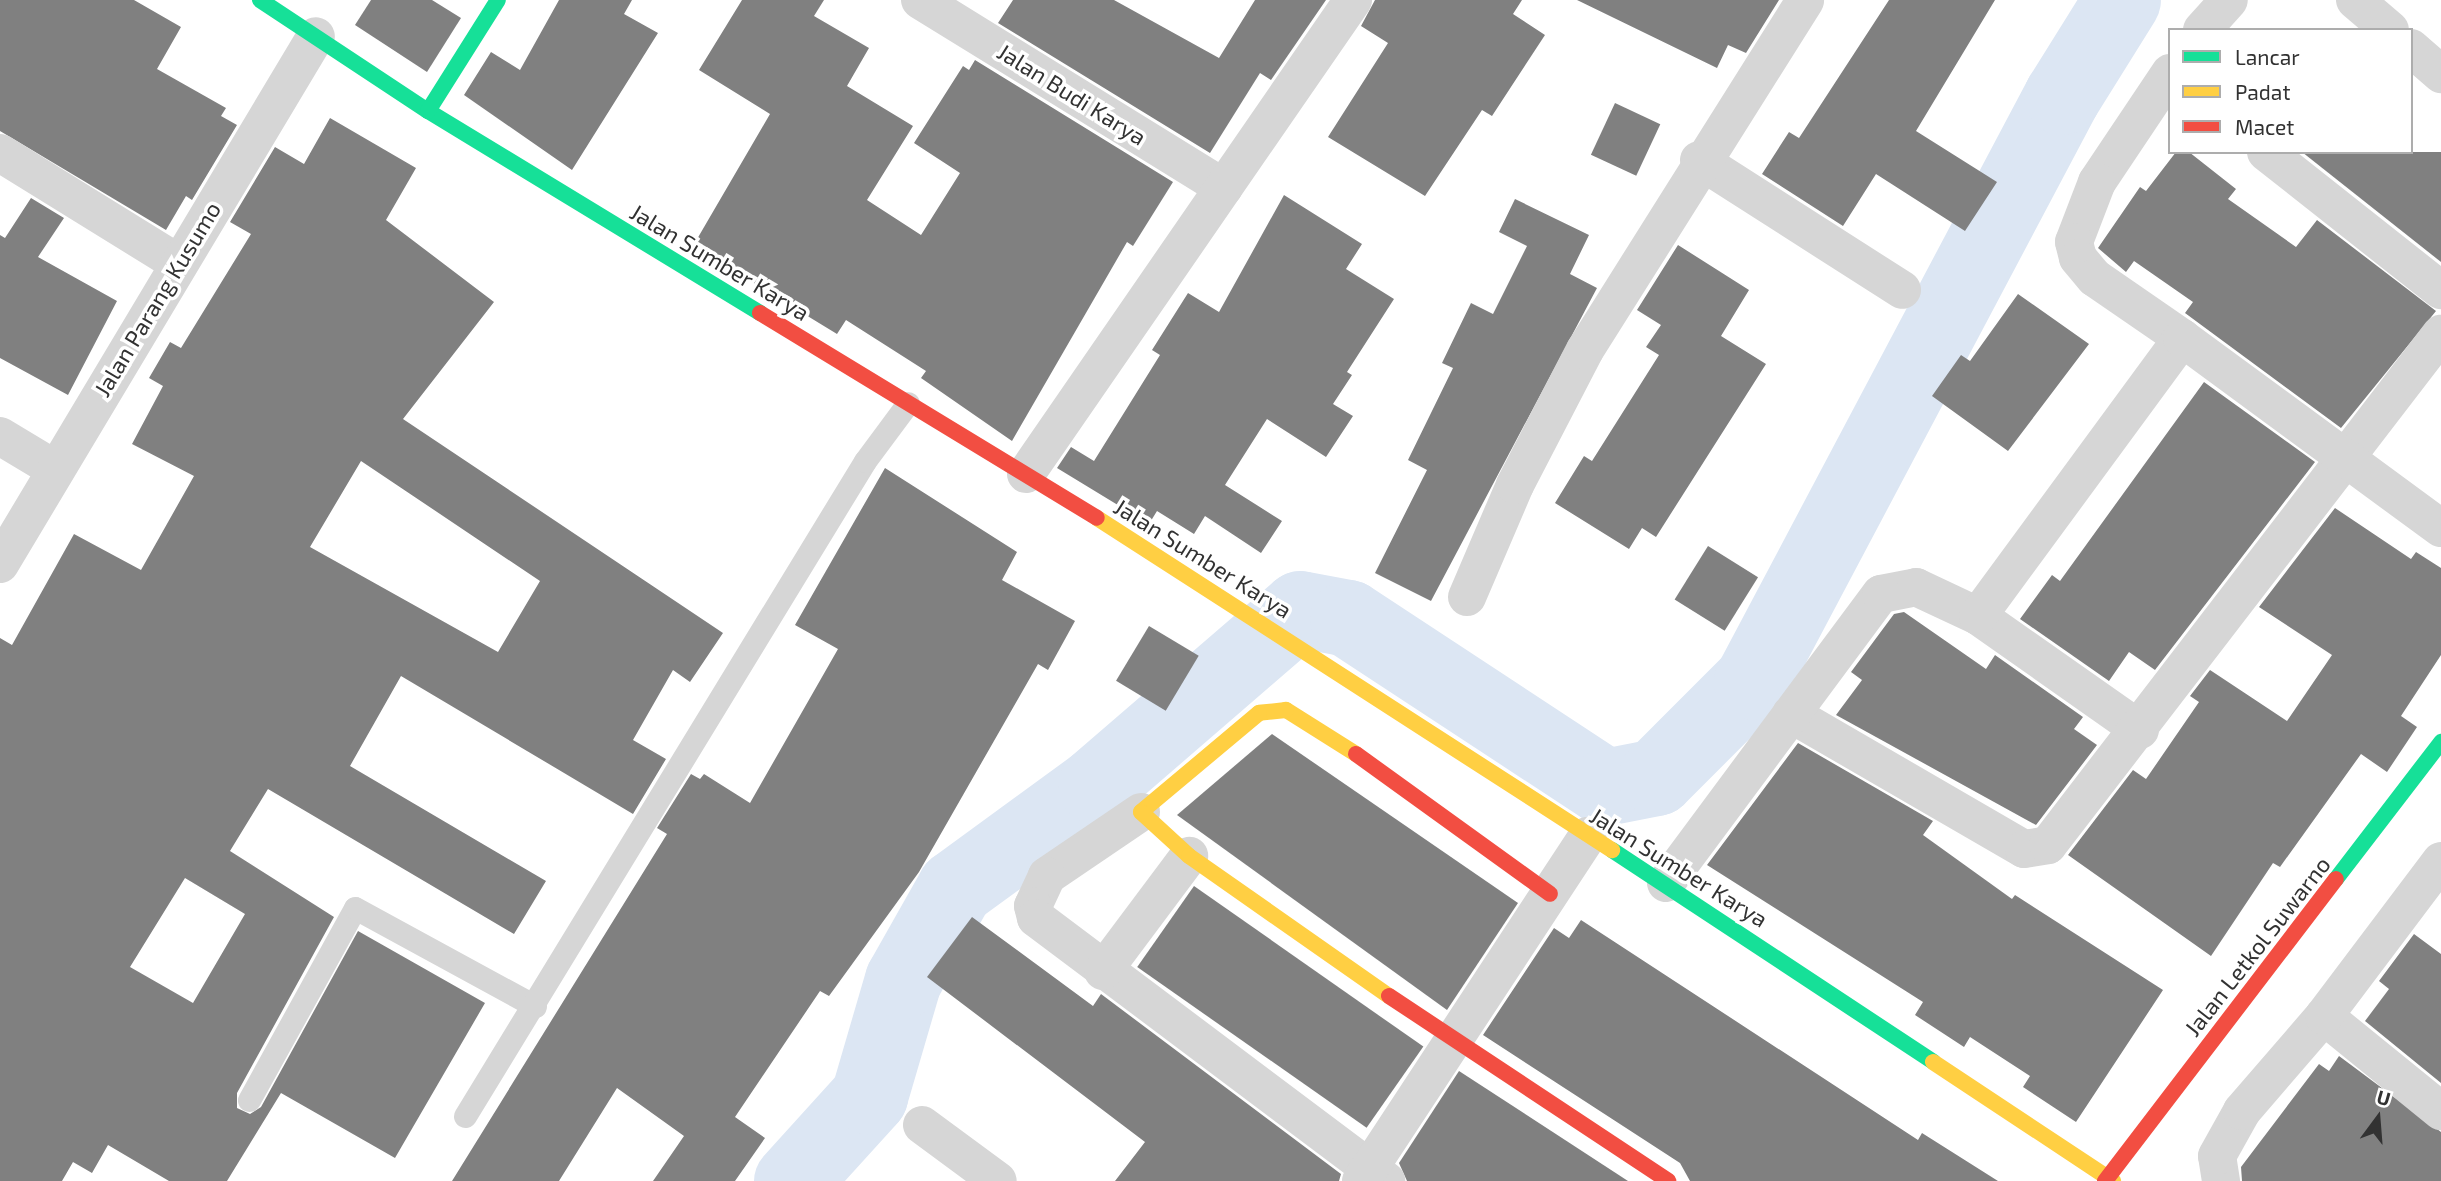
<!DOCTYPE html>
<style>
body{margin:0}
#map{position:relative;width:2441px;height:1181px;overflow:hidden;background:#fff;font-family:"Exo 2",sans-serif}
div>[style]{position:absolute}
.river>*{height:77px;margin:-38.5px;padding:0 38.5px;transform-origin:38.5px;border-radius:38.5px;background:#dce6f3}
.building>*{inset:0;background:#808080;transform-origin:0 0}
.lane>*{height:23px;margin:-11.5px;padding:0 11.5px;transform-origin:11.5px;border-radius:11.5px;background:#d6d6d6}
.street>*{height:38px;margin:-19px;padding:0 19px;transform-origin:19px;border-radius:19px;background:#d6d6d6}
.fast>*{height:16px;margin:-8px;padding:0 8px;transform-origin:8px;border-radius:8px;background:#16e098}
.slow>*{height:16px;margin:-8px;padding:0 8px;transform-origin:8px;border-radius:8px;background:#ffcf43}
.jam>*{height:16px;margin:-8px;padding:0 8px;transform-origin:8px;border-radius:8px;background:#f24e42}
span{translate:-50% -50%;white-space:nowrap;text-align:center;line-height:1.15;-webkit-text-stroke:7px #fff;paint-order:stroke}
.street-label{font-size:23px;color:#323232}
.legend{position:absolute;left:2168px;top:28px;width:245px;height:126px;box-sizing:border-box;background:#fff;border:2px solid #adadad;margin:0;padding:9px 12px;list-style:none;font-size:21px;color:#323232}
.legend li{display:flex;align-items:center;gap:14px;height:35px}
.legend b{width:35px;border:2px solid #adadad}
.north{position:absolute;left:2343px;top:1083px;width:70px;height:70px;-webkit-text-stroke:5px #fff;paint-order:stroke;rotate:16deg;font-size:19px;font-weight:700;line-height:28px;text-align:center;color:#323232}
.north::after{content:'';display:block;margin:auto;width:24px;height:32px;background:#323232;clip-path:polygon(50% 0,100% 100%,50% 72%,0 100%)}
</style>
<div id="map">
<div class="river">
<i style="left:792px;top:1181px;width:115px;rotate:-47.8deg"></i>
<i style="left:869px;top:1096px;width:121px;rotate:-73.7deg"></i>
<i style="left:903px;top:980px;width:106px;rotate:-60.5deg"></i>
<i style="left:955px;top:888px;width:175px;rotate:-36.1deg"></i>
<i style="left:1096px;top:785px;width:269px;rotate:-40.8deg"></i>
<i style="left:1300px;top:609px;width:49px;rotate:10.6deg"></i>
<i style="left:1348px;top:618px;width:308px;rotate:33.3deg"></i>
<i style="left:1605px;top:787px;width:52px;rotate:-11.1deg"></i>
<i style="left:1656px;top:777px;width:136px;rotate:-45deg"></i>
<i style="left:1752px;top:681px;width:662px;rotate:-62.08deg"></i>
<i style="left:2062px;top:96px;width:113px;rotate:-58deg"></i>
</div>
<div class="building">
<i style="clip-path:polygon(0 0,134px 0,181px 27px,157px 69px,226px 108px,221px 116px,237px 125px,192px 200px,186px 196px,166px 230px,0 131px)"></i>
<i style="clip-path:polygon(371px 0,432px 0,461px 18px,427px 72px,355px 25px)"></i>
<i style="clip-path:polygon(559px 0,632px 0,624px 14px,658px 33px,572px 170px,464px 95px,491px 52px,520px 70px)"></i>
<i style="clip-path:polygon(742px 0,824px 0,814px 16px,869px 48px,847px 86px,913px 126px,867px 200px,921px 235px,960px 173px,914px 143px,963px 66px,969px 70px,975px 60px,1173px 182px,1133px 246px,1127px 242px,1012px 441px,921px 378px,926px 371px,846px 320px,837px 334px,693px 246px,770px 114px,699px 70px)"></i>
<i style="clip-path:polygon(1013px 0,1114px 0,1219px 58px,1255px 0,1326px 0,1271px 80px,1260px 73px,1210px 153px,998px 23px)"></i>
<i style="clip-path:polygon(1375px 0,1522px 0,1513px 14px,1545px 35px,1492px 116px,1482px 110px,1425px 196px,1328px 137px,1388px 43px,1361px 26px)"></i>
<i style="clip-path:polygon(1577px 0,1779px 0,1746px 53px,1728px 45px,1717px 68px)"></i>
<i style="clip-path:polygon(1889px 0,1995px 0,1916px 131px,1997px 182px,1965px 231px,1876px 174px,1843px 226px,1762px 174px,1789px 132px,1799px 138px)"></i>
<i style="left:1615px;top:103px;width:50px;height:57px;rotate:25deg"></i>
<i style="clip-path:polygon(evenodd,330px 118px,416px 168px,386px 220px,494px 302px,403px 419px,723px 633px,690px 682px,673px 670px,633px 740px,666px 759px,633px 814px,401px 676px,350px 766px,546px 881px,514px 934px,268px 789px,230px 851px,334px 917px,237px 1093px,237px 1108px,250px 1114px,261px 1107px,358px 931px,485px 1003px,395px 1158px,281px 1093px,227px 1181px,169px 1181px,108px 1145px,92px 1173px,73px 1162px,62px 1181px,0 1181px,0 638px,12px 645px,74px 534px,141px 570px,194px 476px,132px 444px,163px 386px,149px 378px,170px 342px,181px 348px,251px 234px,230px 222px,275px 147px,304px 164px,330px 118px,361px 461px,540px 581px,498px 652px,310px 547px,361px 461px,330px 118px,185px 878px,245px 914px,193px 1003px,130px 967px,185px 878px)"></i>
<i style="clip-path:polygon(2176px 152px,2189px 152px,2236px 189px,2228px 199px,2296px 247px,2317px 220px,2436px 311px,2341px 428px,2185px 313px,2193px 302px,2134px 261px,2126px 272px,2098px 248px,2140px 187px,2146px 191px)"></i>
<i style="clip-path:polygon(2302px 152px,2441px 152px,2441px 262px)"></i>
<i style="clip-path:polygon(1284px 195px,1362px 244px,1346px 269px,1394px 299px,1347px 372px,1352px 375px,1333px 404px,1353px 416px,1326px 457px,1267px 419px,1225px 485px,1282px 521px,1261px 553px,1205px 516px,1194px 534px,1157px 511px,1149px 524px,1057px 468px,1071px 447px,1094px 461px,1160px 355px,1152px 350px,1188px 293px,1219px 312px)"></i>
<i style="clip-path:polygon(31px 198px,64px 218px,38px 257px,117px 301px,68px 395px,0 358px,0 235px,5px 238px)"></i>
<i style="clip-path:polygon(1515px 199px,1589px 235px,1570px 274px,1597px 288px,1431px 601px,1375px 573px,1427px 470px,1408px 460px,1453px 368px,1442px 363px,1471px 303px,1493px 314px,1527px 246px,1499px 232px)"></i>
<i style="clip-path:polygon(1678px 245px,1749px 290px,1721px 336px,1766px 364px,1656px 537px,1642px 528px,1629px 549px,1555px 503px,1584px 456px,1592px 461px,1659px 355px,1646px 347px,1661px 325px,1637px 310px)"></i>
<i style="clip-path:polygon(2018px 294px,2089px 344px,2008px 451px,1932px 396px,1961px 355px,1970px 361px)"></i>
<i style="clip-path:polygon(2204px 382px,2315px 462px,2155px 670px,2129px 652px,2109px 681px,2020px 619px,2052px 575px,2060px 581px)"></i>
<i style="clip-path:polygon(885px 468px,1017px 552px,1002px 580px,1075px 621px,1048px 670px,1038px 664px,919px 872px,829px 996px,820px 991px,735px 1117px,765px 1138px,735px 1181px,653px 1181px,684px 1136px,617px 1088px,559px 1181px,452px 1181px,667px 834px,657px 828px,691px 774px,700px 779px,704px 774px,750px 803px,838px 649px,795px 625px)"></i>
<i style="clip-path:polygon(2335px 508px,2411px 559px,2416px 552px,2441px 568px,2441px 655px,2401px 716px,2417px 727px,2387px 772px,2361px 754px,2280px 867px,2273px 863px,2211px 956px,2068px 855px,2133px 770px,2146px 779px,2199px 702px,2190px 696px,2210px 670px,2287px 721px,2332px 655px,2259px 607px)"></i>
<i style="left:1708px;top:546px;width:59px;height:63px;rotate:32deg"></i>
<i style="clip-path:polygon(1904px 612px,1986px 669px,1995px 655px,2083px 717px,2074px 729px,2097px 745px,2036px 825px,1836px 715px,1862px 680px,1851px 672px,1894px 614px)"></i>
<i style="left:1149px;top:626px;width:58px;height:64px;rotate:31deg"></i>
<i style="clip-path:polygon(1272px 734px,1518px 903px,1447px 1010px,1177px 815px)"></i>
<i style="clip-path:polygon(1798px 743px,1933px 821px,1923px 835px,2012px 899px,2015px 895px,2163px 990px,2076px 1122px,2023px 1087px,2030px 1076px,1970px 1037px,1964px 1047px,1915px 1015px,1923px 1002px,1707px 865px)"></i>
<i style="left:1194px;top:886px;width:280px;height:99px;rotate:35deg"></i>
<i style="clip-path:polygon(972px 917px,1093px 1006px,1101px 994px,1341px 1174px,1339px 1181px,1115px 1181px,1145px 1142px,927px 977px)"></i>
<i style="clip-path:polygon(1581px 920px,1918px 1140px,1922px 1133px,1998px 1181px,1690px 1181px,1680px 1163px,1483px 1035px,1554px 928px,1569px 938px)"></i>
<i style="clip-path:polygon(2414px 934px,2441px 954px,2441px 1083px,2365px 1021px,2389px 989px,2379px 981px)"></i>
<i style="clip-path:polygon(2339px 1056px,2441px 1132px,2441px 1181px,2242px 1181px,2241px 1167px,2319px 1064px,2329px 1071px)"></i>
<i style="clip-path:polygon(1459px 1071px,1628px 1181px,1407px 1181px,1399px 1163px)"></i>
</div>
<div class="lane">
<i style="left:249px;top:1100px;width:219px;rotate:-61.1deg"></i>
<i style="left:355px;top:908px;width:205px;rotate:28.6deg"></i>
<i style="left:465px;top:1116px;width:767px;rotate:-58.59deg"></i>
<i style="left:865px;top:461px;width:72px;rotate:-53.4deg"></i>
</div>
<div class="street">
<i style="left:920px;top:0;width:357px;rotate:31.7deg"></i>
<i style="left:2355px;top:0;width:46px;rotate:40.6deg"></i>
<i style="left:2202px;top:30px;width:40px;rotate:-48deg"></i>
<i style="left:2411px;top:48px;width:40px;rotate:41deg"></i>
<i style="left:2170px;top:73px;width:131px;rotate:123.8deg"></i>
<i style="left:2097px;top:182px;width:64px;rotate:111deg"></i>
<i style="left:2074px;top:242px;width:16px;rotate:76deg"></i>
<i style="left:2078px;top:258px;width:26px;rotate:50deg"></i>
<i style="left:2095px;top:278px;width:106px;rotate:34.6deg"></i>
<i style="left:2266px;top:152px;width:223px;rotate:38.3deg"></i>
<i style="left:0;top:153px;width:209px;rotate:31.7deg"></i>
<i style="left:1699px;top:160px;width:241px;rotate:32.6deg"></i>
<i style="left:0;top:436px;width:64px;rotate:31deg"></i>
<i style="left:1026px;top:474px;width:576px;rotate:-55.4deg"></i>
<i style="left:0;top:564px;width:615px;rotate:-59.1deg"></i>
<i style="left:1467px;top:597px;width:122px;rotate:-66.8deg"></i>
<i style="left:1515px;top:485px;width:152px;rotate:-62.6deg"></i>
<i style="left:1585px;top:350px;width:413px;rotate:-57.8deg"></i>
<i style="left:1978px;top:616px;width:198px;rotate:35.1deg"></i>
<i style="left:1791px;top:714px;width:269px;rotate:30.1deg"></i>
<i style="left:2024px;top:849px;width:24px;rotate:-9deg"></i>
<i style="left:2048px;top:845px;width:645px;rotate:-52.44deg"></i>
<i style="left:1141px;top:812px;width:114px;rotate:145.8deg"></i>
<i style="left:1047px;top:876px;width:33px;rotate:115deg"></i>
<i style="left:1033px;top:906px;width:12px;rotate:76deg"></i>
<i style="left:1036px;top:918px;width:438px;rotate:36.9deg"></i>
<i style="left:1666px;top:883px;width:360px;rotate:-53.4deg"></i>
<i style="left:1881px;top:594px;width:36px;rotate:-11deg"></i>
<i style="left:1916px;top:587px;width:68px;rotate:25.1deg"></i>
<i style="left:1978px;top:616px;width:345px;rotate:-53.7deg"></i>
<i style="left:2182px;top:338px;width:321px;rotate:36.3deg"></i>
<i style="left:1103px;top:971px;width:144px;rotate:-53.2deg"></i>
<i style="left:2324px;top:1016px;width:151px;rotate:39.1deg"></i>
<i style="left:922px;top:1125px;width:94px;rotate:36.4deg"></i>
<i style="left:1361px;top:1181px;width:413px;rotate:-56.7deg"></i>
<i style="left:2221px;top:1181px;width:25px;rotate:-99deg"></i>
<i style="left:2217px;top:1156px;width:51px;rotate:-60.9deg"></i>
<i style="left:2242px;top:1111px;width:125px;rotate:-49.2deg"></i>
<i style="left:2324px;top:1016px;width:194px;rotate:-53deg"></i>
</div>
<div class="fast">
<i style="left:260px;top:0;width:201px;rotate:33.5deg"></i>
<i style="left:428px;top:111px;width:389px;rotate:31.3deg"></i>
<i style="left:428px;top:111px;width:131px;rotate:-57.8deg"></i>
<i style="left:1612px;top:850px;width:385px;rotate:33.4deg"></i>
<i style="left:2336px;top:879px;width:173px;rotate:-52.5deg"></i>
</div>
<div class="slow">
<i style="left:1097px;top:518px;width:613px;rotate:32.81deg"></i>
<i style="left:1356px;top:754px;width:83px;rotate:-147.8deg"></i>
<i style="left:1286px;top:710px;width:27px;rotate:174deg"></i>
<i style="left:1259px;top:713px;width:154px;rotate:140deg"></i>
<i style="left:1141px;top:812px;width:65px;rotate:42.5deg"></i>
<i style="left:1189px;top:856px;width:244px;rotate:35deg"></i>
<i style="left:1933px;top:1062px;width:216px;rotate:33.5deg"></i>
</div>
<div class="jam">
<i style="left:760px;top:313px;width:394px;rotate:31.3deg"></i>
<i style="left:1356px;top:754px;width:239px;rotate:35.8deg"></i>
<i style="left:1389px;top:996px;width:335px;rotate:33.5deg"></i>
<i style="left:2105px;top:1181px;width:380px;rotate:-52.6deg"></i>
</div>
<div class="street-label">
<span style="left:1072px;top:94px;rotate:32deg">Jalan Budi Karya</span>
<span style="left:720px;top:262px;rotate:31deg">Jalan Sumber Karya</span>
<span style="left:157px;top:299px;rotate:-59deg">Jalan Parang Kusumo</span>
<span style="left:1203px;top:558px;rotate:32deg">Jalan Sumber Karya</span>
<span style="left:1679px;top:867px;rotate:32deg">Jalan Sumber Karya</span>
<span style="left:2257px;top:946px;rotate:-52deg">Jalan Letkol Suwarno</span>
</div>
<ul class="legend">
<li><b style="height:9px;background:#16e098"></b>Lancar</li>
<li><b style="height:9px;background:#ffcf43"></b>Padat</li>
<li><b style="height:9px;background:#f24e42"></b>Macet</li>
</ul>
<div class="north">U</div>
</div>
